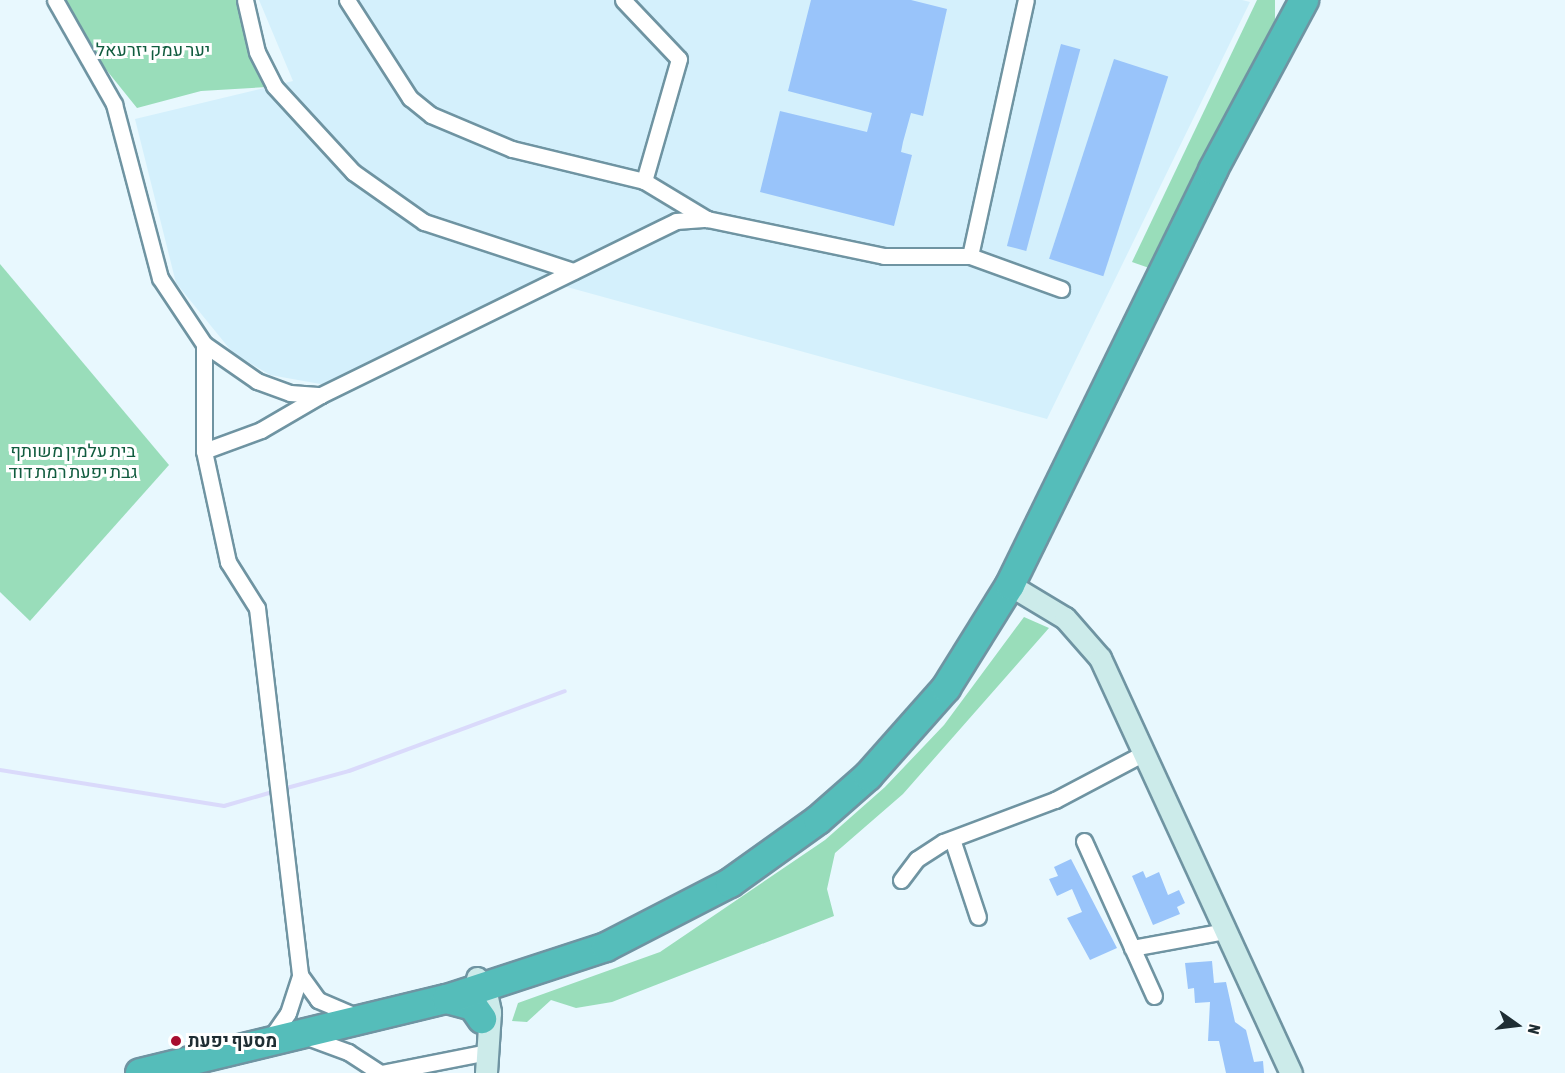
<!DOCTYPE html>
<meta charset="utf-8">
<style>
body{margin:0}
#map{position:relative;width:1565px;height:1073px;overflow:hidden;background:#e8f8fe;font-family:"Asap Condensed",Heebo,sans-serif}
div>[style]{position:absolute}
.built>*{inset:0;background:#d4f0fc}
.green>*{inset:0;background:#99ddba}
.stream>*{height:4px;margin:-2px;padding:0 2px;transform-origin:2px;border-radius:2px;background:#dadafb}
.building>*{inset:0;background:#99c4fa;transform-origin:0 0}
.roads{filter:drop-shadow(2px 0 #6f94a2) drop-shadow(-2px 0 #6f94a2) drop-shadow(0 2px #6f94a2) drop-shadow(0 -2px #6f94a2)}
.street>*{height:15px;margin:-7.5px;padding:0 7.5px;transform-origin:7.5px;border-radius:7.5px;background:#fff}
.secondary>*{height:21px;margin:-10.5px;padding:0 10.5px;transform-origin:10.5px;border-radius:10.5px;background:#ccebea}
.highway>*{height:28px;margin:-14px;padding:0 14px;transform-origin:14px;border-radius:14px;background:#55bdba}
.dots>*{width:16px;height:16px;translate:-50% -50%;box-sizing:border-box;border:3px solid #fff;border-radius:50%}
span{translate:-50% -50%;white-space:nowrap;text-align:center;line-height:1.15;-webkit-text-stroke:6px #fff;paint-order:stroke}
.park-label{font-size:18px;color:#115c3f}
.poi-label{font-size:18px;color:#1e2d33;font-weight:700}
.left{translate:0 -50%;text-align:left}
.north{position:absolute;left:1487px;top:995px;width:60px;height:60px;-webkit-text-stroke:4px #fff;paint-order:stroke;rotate:104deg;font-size:16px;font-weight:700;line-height:24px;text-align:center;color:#1e2d33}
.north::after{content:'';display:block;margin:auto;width:21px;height:27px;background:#1e2d33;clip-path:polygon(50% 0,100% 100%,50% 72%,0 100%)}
</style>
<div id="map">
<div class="built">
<i style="clip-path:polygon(259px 0,1242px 0,1250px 2px,1047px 419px,538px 279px,326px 385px,270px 375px,233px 353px,176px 283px,135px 119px,293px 81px)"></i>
</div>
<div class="green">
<i style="clip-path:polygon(50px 0,240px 0,267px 87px,201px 91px,137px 108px)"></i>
<i style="clip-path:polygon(1257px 0,1275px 0,1275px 20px,1152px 269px,1132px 262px)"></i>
<i style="clip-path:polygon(0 264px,169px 465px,30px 621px,0 592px)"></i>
<i style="clip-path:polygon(1024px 617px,1049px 628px,903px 794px,835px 853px,827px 889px,834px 916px,612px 1002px,576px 1008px,551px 1000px,527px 1022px,512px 1021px,518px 1003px,660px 952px,825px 840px,885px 787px,944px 725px)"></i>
</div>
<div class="stream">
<i style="left:0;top:770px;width:227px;rotate:9.1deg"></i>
<i style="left:224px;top:806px;width:54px;rotate:-16.1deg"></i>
<i style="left:283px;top:789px;width:68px;rotate:-15.3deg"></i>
<i style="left:349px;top:771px;width:230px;rotate:-20.3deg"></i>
</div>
<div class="building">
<i style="clip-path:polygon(811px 0,911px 0,947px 9px,923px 116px,911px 113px,903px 142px,901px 152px,912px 155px,894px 226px,760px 192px,780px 111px,867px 132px,872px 113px,788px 91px)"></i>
<i style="left:1061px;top:44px;width:20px;height:209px;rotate:15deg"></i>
<i style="left:1114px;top:59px;width:57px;height:210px;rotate:18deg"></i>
<i style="clip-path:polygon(1071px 859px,1117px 948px,1090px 960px,1067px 918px,1082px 912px,1072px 889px,1057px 896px,1049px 879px,1058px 876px,1054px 867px)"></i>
<i style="clip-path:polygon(1143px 871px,1146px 878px,1159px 872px,1168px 895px,1179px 890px,1185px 903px,1177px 907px,1180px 914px,1153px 925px,1132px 876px)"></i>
<i style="clip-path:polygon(1212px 961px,1214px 983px,1226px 982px,1235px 1022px,1246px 1030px,1254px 1062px,1263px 1061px,1264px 1073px,1226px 1073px,1219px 1041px,1208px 1041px,1210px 1002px,1195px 1003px,1194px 988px,1188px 989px,1185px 963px)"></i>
</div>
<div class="roads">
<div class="street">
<i style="left:55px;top:0;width:120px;rotate:60.4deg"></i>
<i style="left:114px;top:104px;width:180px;rotate:75.2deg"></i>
<i style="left:160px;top:278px;width:79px;rotate:56.3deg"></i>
<i style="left:204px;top:344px;width:65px;rotate:34.9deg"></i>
<i style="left:257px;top:381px;width:35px;rotate:20deg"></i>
<i style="left:290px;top:393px;width:31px;rotate:4deg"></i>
<i style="left:321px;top:395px;width:395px;rotate:-26.1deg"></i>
<i style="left:676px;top:221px;width:31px;rotate:-4deg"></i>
<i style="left:707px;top:219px;width:181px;rotate:11.8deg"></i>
<i style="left:884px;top:256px;width:86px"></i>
<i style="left:970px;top:256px;width:262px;rotate:-77.7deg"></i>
<i style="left:245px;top:0;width:53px;rotate:77deg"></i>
<i style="left:257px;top:52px;width:38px;rotate:63deg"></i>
<i style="left:274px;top:86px;width:117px;rotate:47.4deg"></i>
<i style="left:353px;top:172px;width:87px;rotate:35.2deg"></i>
<i style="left:424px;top:222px;width:157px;rotate:18.2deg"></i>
<i style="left:347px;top:0;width:117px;rotate:57.3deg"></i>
<i style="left:410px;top:98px;width:27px;rotate:39deg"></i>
<i style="left:431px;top:115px;width:88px;rotate:22.8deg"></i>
<i style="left:512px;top:149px;width:136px;rotate:13.6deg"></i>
<i style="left:644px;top:181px;width:74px;rotate:31.1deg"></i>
<i style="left:623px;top:0;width:81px;rotate:46.5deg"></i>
<i style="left:679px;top:59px;width:127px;rotate:106deg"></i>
<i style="left:970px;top:256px;width:97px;rotate:19.9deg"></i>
<i style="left:204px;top:344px;width:107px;rotate:90deg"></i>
<i style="left:204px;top:451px;width:61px;rotate:-20.2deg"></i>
<i style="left:261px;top:430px;width:69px;rotate:-30.3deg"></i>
<i style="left:204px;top:451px;width:114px;rotate:77.8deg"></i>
<i style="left:228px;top:562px;width:54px;rotate:57.8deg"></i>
<i style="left:257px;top:608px;width:370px;rotate:83.3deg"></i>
<i style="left:300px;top:975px;width:31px;rotate:54deg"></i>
<i style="left:318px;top:1000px;width:33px;rotate:23deg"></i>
<i style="left:952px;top:839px;width:82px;rotate:71.6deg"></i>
<i style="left:1084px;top:841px;width:170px;rotate:65.7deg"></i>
<i style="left:901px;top:880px;width:26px;rotate:-53deg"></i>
<i style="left:917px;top:859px;width:31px;rotate:-33deg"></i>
<i style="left:943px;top:842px;width:120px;rotate:-20.6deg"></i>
<i style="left:1055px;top:800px;width:101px;rotate:-27.8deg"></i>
<i style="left:1132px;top:948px;width:96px;rotate:-10.3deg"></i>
<i style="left:274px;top:1033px;width:24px;rotate:-55deg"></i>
<i style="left:288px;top:1013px;width:40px;rotate:-72deg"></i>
<i style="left:307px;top:1037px;width:44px;rotate:20.1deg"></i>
<i style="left:348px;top:1052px;width:38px;rotate:33deg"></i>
<i style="left:381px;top:1073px;width:108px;rotate:-11.2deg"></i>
</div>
<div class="secondary">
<i style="left:1010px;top:585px;width:64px;rotate:31deg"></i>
<i style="left:1065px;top:618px;width:53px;rotate:48.8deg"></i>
<i style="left:1100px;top:658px;width:457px;rotate:65.3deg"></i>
<i style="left:477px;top:978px;width:13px;rotate:51deg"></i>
<i style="left:485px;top:988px;width:25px;rotate:78deg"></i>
<i style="left:490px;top:1012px;width:61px;rotate:93.8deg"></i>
</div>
<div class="highway">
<i style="left:447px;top:999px;width:27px;rotate:15deg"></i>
<i style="left:473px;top:1006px;width:16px;rotate:55deg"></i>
<i style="left:140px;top:1073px;width:316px;rotate:-13.6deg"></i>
<i style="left:447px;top:999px;width:167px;rotate:-18.1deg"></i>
<i style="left:606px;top:947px;width:140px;rotate:-27.3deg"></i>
<i style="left:730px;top:883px;width:108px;rotate:-35.6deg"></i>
<i style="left:818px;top:820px;width:67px;rotate:-41.3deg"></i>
<i style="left:868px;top:776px;width:118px;rotate:-48.4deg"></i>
<i style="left:946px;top:688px;width:121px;rotate:-58.1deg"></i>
<i style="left:1010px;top:585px;width:462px;rotate:-63.9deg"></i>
<i style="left:1213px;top:170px;width:193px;rotate:-61.8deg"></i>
</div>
</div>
<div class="dots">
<i style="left:176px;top:1041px;background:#a70d2f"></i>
</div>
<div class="park-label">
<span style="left:153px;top:50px">יער עמק יזרעאל</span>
<span style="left:73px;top:462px">בית עלמין משותף<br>גבת יפעת רמת דוד</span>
</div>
<div class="poi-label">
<span class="left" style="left:188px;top:1041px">מסעף יפעת</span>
</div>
<div class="north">N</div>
</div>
